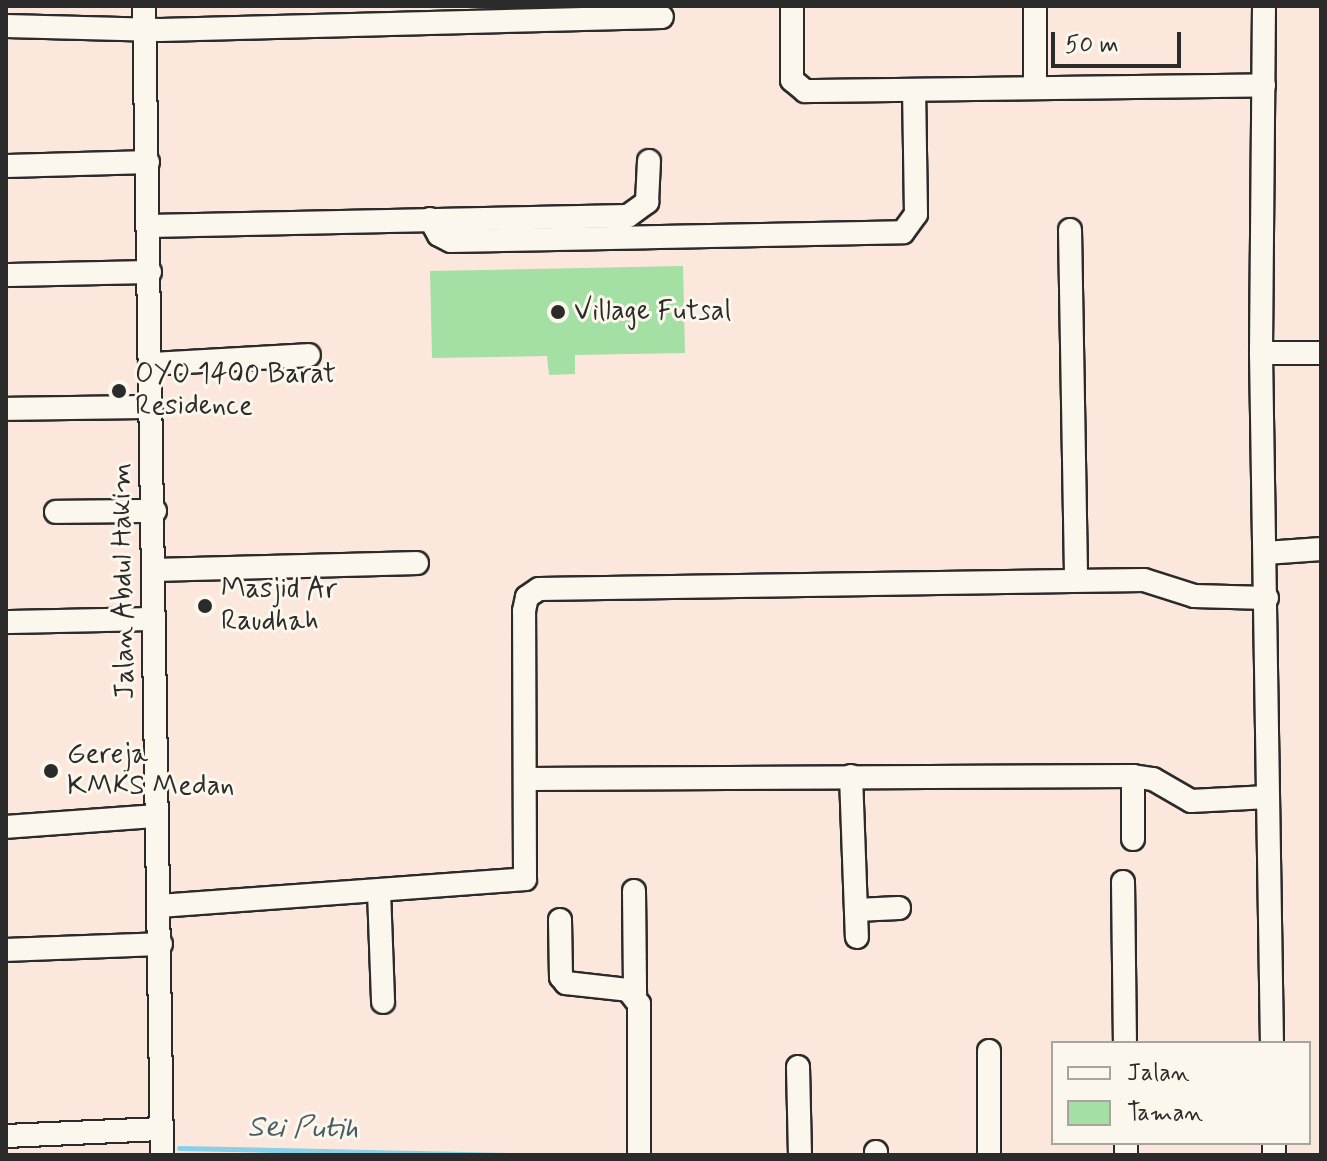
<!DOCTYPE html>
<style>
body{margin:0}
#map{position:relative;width:1327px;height:1161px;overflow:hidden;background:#fce7dc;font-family:Mynerve,sans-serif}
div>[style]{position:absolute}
.green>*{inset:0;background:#a4dfa4}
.stream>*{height:5px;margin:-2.5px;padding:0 2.5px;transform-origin:2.5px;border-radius:2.5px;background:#87d0e7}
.roads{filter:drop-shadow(2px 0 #2b2b2b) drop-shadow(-2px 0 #2b2b2b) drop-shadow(0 2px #2b2b2b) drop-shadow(0 -2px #2b2b2b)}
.minor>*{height:22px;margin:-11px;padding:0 11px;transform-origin:11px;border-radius:11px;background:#fbf7ec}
.dots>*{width:22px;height:22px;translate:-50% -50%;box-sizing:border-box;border:4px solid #fbf7ec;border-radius:50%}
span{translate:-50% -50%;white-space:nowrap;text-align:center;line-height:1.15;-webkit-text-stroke:6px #fbf7ec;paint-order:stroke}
.poi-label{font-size:28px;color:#2b2b2b}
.left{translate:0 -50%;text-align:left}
.street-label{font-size:28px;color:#2b2b2b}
.water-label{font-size:30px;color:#475d63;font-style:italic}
.frame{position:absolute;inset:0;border:8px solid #2b2b2b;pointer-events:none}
.legend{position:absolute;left:1051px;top:1041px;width:260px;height:104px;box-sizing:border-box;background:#fbf7ec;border:2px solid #a8a59f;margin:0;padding:10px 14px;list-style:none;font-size:24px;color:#2b2b2b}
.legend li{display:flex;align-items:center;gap:16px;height:40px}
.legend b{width:40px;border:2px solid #a8a59f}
.scale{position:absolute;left:1051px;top:32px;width:130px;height:36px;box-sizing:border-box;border:4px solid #2b2b2b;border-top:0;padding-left:10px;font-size:24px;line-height:28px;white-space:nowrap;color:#2b2b2b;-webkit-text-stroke:6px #fbf7ec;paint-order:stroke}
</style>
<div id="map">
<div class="green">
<i style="clip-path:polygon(683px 266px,685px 353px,575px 355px,575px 374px,549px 375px,547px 356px,432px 358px,430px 271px)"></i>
</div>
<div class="stream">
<i style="left:179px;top:1148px;width:344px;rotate:1.2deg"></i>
</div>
<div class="roads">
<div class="minor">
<i style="left:144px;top:6px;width:1149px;rotate:89.1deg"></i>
<i style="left:792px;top:6px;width:74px;rotate:90deg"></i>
<i style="left:792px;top:80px;width:17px;rotate:40deg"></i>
<i style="left:805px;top:91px;width:459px;rotate:-0.7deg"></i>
<i style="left:1264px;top:6px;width:347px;rotate:90.5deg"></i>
<i style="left:1261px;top:353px;width:690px;rotate:89.09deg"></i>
<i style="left:6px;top:26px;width:154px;rotate:1.5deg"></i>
<i style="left:160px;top:30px;width:502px;rotate:-1.48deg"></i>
<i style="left:1035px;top:88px;width:82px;rotate:-90deg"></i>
<i style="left:6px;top:166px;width:142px;rotate:-1.6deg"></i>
<i style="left:430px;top:219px;width:18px;rotate:61deg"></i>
<i style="left:439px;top:235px;width:13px;rotate:27deg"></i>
<i style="left:451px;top:241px;width:452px;rotate:-1.1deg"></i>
<i style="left:903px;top:232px;width:22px;rotate:-54deg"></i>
<i style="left:916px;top:214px;width:123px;rotate:-90.9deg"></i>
<i style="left:149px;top:226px;width:479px;rotate:-1.2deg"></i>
<i style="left:628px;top:216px;width:24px;rotate:-36deg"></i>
<i style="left:647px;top:202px;width:41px;rotate:-87.2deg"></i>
<i style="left:1070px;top:230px;width:350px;rotate:89deg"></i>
<i style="left:6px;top:275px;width:144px;rotate:-1.2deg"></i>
<i style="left:1261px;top:353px;width:60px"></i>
<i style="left:150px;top:364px;width:159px;rotate:-3.2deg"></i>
<i style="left:6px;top:409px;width:145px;rotate:-0.8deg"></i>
<i style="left:56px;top:512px;width:99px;rotate:-0.6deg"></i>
<i style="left:1266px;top:553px;width:55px;rotate:-4.2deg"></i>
<i style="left:155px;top:570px;width:262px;rotate:-1.5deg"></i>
<i style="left:6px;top:622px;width:147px;rotate:-1.2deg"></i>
<i style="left:851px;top:776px;width:161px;rotate:87.9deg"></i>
<i style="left:1133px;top:776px;width:63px;rotate:90deg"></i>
<i style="left:528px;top:779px;width:605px;rotate:-0.28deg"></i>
<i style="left:1133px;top:776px;width:20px;rotate:9deg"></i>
<i style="left:1153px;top:779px;width:44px;rotate:30.1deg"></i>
<i style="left:1191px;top:801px;width:77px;rotate:-3deg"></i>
<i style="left:6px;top:827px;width:151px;rotate:-4.2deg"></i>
<i style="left:1123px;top:882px;width:161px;rotate:89.3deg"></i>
<i style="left:379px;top:891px;width:111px;rotate:87.9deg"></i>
<i style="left:634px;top:891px;width:104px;rotate:89.4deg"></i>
<i style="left:160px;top:906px;width:366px;rotate:-4.2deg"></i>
<i style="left:525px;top:879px;width:268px;rotate:-90.2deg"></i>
<i style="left:524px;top:611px;width:14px;rotate:-78deg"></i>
<i style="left:527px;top:597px;width:14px;rotate:-34deg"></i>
<i style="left:539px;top:589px;width:605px;rotate:-0.85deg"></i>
<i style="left:1144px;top:580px;width:52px;rotate:17.7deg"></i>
<i style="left:1194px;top:596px;width:73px;rotate:1.6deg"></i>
<i style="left:856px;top:910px;width:43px;rotate:-2.7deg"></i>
<i style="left:560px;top:920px;width:57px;rotate:89deg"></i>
<i style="left:561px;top:977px;width:8px;rotate:50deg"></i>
<i style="left:566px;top:983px;width:62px;rotate:6.4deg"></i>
<i style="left:628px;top:990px;width:18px;rotate:52deg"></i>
<i style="left:639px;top:1004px;width:151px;rotate:90deg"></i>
<i style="left:6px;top:950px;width:155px;rotate:-2.2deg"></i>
<i style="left:989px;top:1051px;width:104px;rotate:90deg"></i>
<i style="left:798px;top:1067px;width:88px;rotate:88.7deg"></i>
<i style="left:6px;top:1136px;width:156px;rotate:-2.6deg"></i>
<i style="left:1126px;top:1143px;width:12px;rotate:90deg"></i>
<i style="left:1274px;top:1143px;width:12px;rotate:90deg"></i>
<i style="left:876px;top:1155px;width:3px;rotate:-90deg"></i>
</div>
</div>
<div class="dots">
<i style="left:558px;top:312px;background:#2b2b2b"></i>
<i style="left:119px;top:391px;background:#2b2b2b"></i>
<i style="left:205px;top:606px;background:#2b2b2b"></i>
<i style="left:51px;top:771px;background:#2b2b2b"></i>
</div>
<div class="poi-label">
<span class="left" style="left:574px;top:312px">Village Futsal</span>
<span class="left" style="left:135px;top:391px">OYO 1400 Barat<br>Residence</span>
<span class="left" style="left:221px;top:606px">Masjid Ar<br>Raudhah</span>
<span class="left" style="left:67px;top:771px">Gereja<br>KMKS Medan</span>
</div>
<div class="street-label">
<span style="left:124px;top:581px;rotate:-91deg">Jalan Abdul Hakim</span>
</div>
<div class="water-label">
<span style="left:303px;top:1129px;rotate:1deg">Sei Putih</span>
</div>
<div class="frame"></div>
<ul class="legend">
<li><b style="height:10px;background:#fbf7ec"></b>Jalan</li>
<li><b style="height:22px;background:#a4dfa4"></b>Taman</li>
</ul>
<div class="scale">50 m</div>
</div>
